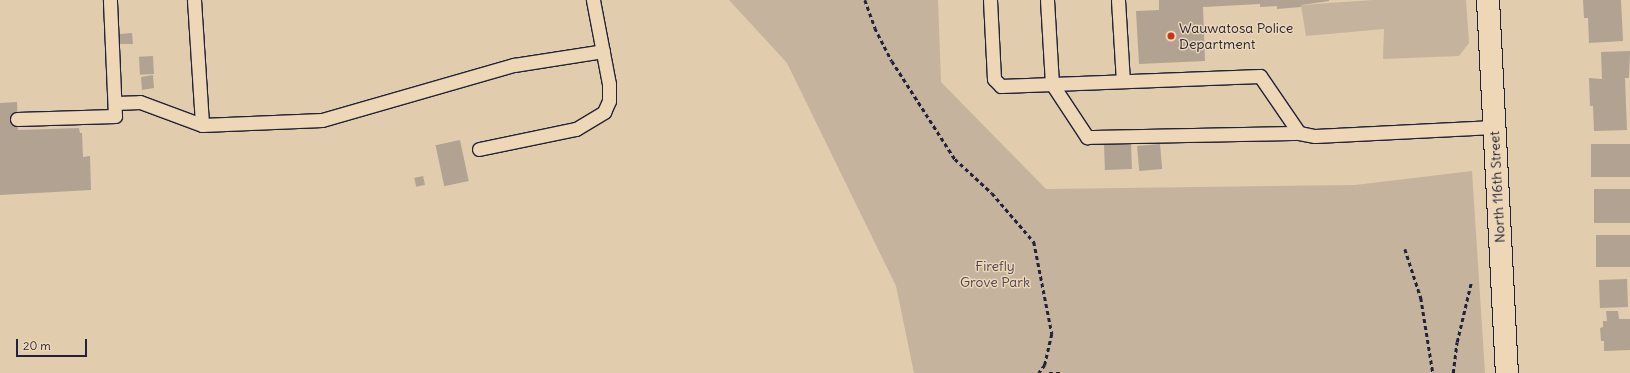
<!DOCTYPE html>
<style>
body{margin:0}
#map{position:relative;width:1630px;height:373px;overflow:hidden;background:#e1ccae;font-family:Delius,sans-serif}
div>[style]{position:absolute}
.green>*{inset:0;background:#c5b39d}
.building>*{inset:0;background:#b1a291;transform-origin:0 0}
.path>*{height:2.5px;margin-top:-1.25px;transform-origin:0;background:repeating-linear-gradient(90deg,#22223b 0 4px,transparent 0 7px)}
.roads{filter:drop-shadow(1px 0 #22223b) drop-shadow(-1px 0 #22223b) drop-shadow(0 1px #22223b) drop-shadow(0 -1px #22223b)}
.service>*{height:13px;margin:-6.5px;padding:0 6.5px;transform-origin:6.5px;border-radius:6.5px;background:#edd7b6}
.minor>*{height:22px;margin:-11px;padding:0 11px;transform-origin:11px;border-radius:11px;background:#edd7b6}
.dots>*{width:11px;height:11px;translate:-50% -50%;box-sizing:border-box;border:2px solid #edd7b6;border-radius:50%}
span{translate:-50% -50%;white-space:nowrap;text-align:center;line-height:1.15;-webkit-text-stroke:3px #edd7b6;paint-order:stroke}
.poi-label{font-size:14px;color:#22223b}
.left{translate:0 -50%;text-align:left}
.street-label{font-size:14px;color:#22223b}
.park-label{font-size:14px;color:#4b4654}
.scale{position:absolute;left:16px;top:339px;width:71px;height:18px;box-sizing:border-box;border:2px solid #22223b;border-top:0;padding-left:5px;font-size:12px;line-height:14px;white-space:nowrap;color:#22223b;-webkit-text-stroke:3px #edd7b6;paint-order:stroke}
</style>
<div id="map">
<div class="green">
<i style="clip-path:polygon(729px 0,938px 0,941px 82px,1046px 189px,1355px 185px,1472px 171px,1485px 373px,914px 373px,896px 286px,787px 63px)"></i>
<i style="clip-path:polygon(1373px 0,1466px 0,1469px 43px,1459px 56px,1383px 59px,1384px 29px,1306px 36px,1301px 5px)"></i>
</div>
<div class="building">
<i style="clip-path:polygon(1159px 0,1329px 0,1329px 1px,1301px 5px,1301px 7px,1277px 9px,1277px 6px,1260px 7px,1260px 4px,1203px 7px,1205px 61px,1139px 64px,1136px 11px,1159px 10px)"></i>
<i style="clip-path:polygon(1583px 0,1621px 0,1623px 41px,1589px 43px,1588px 18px,1584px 18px)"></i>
<i style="clip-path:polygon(132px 33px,133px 44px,120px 44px,120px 34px)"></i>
<i style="clip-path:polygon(1630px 51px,1629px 78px,1625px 78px,1627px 130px,1594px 131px,1593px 106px,1590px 106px,1589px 78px,1602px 79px,1601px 52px)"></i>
<i style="left:153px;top:56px;width:18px;height:14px;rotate:87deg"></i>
<i style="clip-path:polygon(153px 75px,154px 88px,142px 90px,141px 77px)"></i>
<i style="clip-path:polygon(17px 102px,18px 130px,79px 128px,80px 133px,82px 133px,83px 157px,90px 156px,91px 190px,0 195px,0 103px)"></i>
<i style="left:460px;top:140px;width:42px;height:25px;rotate:78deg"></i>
<i style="left:1131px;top:143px;width:26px;height:27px;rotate:88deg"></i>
<i style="left:1160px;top:144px;width:25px;height:23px;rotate:85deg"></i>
<i style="left:1630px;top:144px;width:33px;height:39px;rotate:90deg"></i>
<i style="left:423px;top:176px;width:9px;height:9px;rotate:77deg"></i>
<i style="left:1630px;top:189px;width:34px;height:36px;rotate:90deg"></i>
<i style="left:1630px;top:235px;width:32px;height:34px;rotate:90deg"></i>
<i style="left:1627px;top:279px;width:28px;height:28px;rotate:88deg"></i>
<i style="clip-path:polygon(1606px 311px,1618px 311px,1619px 319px,1630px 319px,1630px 350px,1604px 351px,1604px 341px,1601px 341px,1600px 328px,1603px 327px,1603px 321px,1607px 321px)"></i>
</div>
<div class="path">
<i style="left:865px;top:0;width:30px;rotate:70deg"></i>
<i style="left:875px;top:28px;width:37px;rotate:63deg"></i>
<i style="left:892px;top:61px;width:117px;rotate:57.3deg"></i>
<i style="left:955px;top:159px;width:50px;rotate:42.6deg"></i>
<i style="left:992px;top:193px;width:65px;rotate:49.4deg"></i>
<i style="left:1034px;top:242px;width:94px;rotate:78.9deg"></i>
<i style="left:1052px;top:334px;width:32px;rotate:103deg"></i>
<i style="left:1045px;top:365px;width:10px;rotate:127deg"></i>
<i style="left:1405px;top:249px;width:52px;rotate:71.9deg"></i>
<i style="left:1421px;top:298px;width:76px;rotate:80.9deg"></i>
<i style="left:1049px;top:373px;width:12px"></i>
<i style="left:1453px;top:373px;width:31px;rotate:-83deg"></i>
<i style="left:1457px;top:342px;width:61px;rotate:-76.7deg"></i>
</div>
<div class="roads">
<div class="service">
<i style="left:194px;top:0;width:125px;rotate:86.3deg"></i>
<i style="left:990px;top:0;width:79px;rotate:87.1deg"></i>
<i style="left:994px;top:79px;width:10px;rotate:45deg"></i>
<i style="left:1001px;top:86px;width:259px;rotate:-2.2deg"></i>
<i style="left:1260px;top:76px;width:69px;rotate:55.6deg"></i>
<i style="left:1299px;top:133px;width:16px;rotate:11deg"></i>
<i style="left:1315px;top:136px;width:179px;rotate:-2.9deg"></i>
<i style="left:1047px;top:0;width:84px;rotate:86.6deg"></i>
<i style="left:1052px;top:84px;width:64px;rotate:56.6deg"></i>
<i style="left:1087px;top:137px;width:212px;rotate:-1.1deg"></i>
<i style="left:1118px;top:0;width:81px;rotate:86.5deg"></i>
<i style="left:115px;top:103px;width:25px;rotate:-2deg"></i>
<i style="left:140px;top:102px;width:66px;rotate:20.4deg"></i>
<i style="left:202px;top:125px;width:120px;rotate:-2.4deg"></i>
<i style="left:322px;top:120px;width:200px;rotate:-16deg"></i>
<i style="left:514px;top:65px;width:90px;rotate:-8.9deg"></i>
<i style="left:17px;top:119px;width:98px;rotate:-1.8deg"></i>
<i style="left:115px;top:116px;width:116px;rotate:-92.5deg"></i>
<i style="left:479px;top:149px;width:99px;rotate:-11.7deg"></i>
<i style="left:576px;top:129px;width:33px;rotate:-31deg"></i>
<i style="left:604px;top:112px;width:12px;rotate:-66deg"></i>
<i style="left:609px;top:101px;width:17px;rotate:-90deg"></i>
<i style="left:609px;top:84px;width:86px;rotate:-100.8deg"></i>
</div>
<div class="minor">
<i style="left:1488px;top:0;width:373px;rotate:87.1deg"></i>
</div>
</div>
<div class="dots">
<i style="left:1171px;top:36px;background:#c8321e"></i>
</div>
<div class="poi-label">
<span class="left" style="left:1179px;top:36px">Wauwatosa Police<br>Department</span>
</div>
<div class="street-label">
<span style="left:1497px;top:187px;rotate:-93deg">North 116th Street</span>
</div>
<div class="park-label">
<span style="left:995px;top:274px">Firefly<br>Grove Park</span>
</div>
<div class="scale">20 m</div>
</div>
